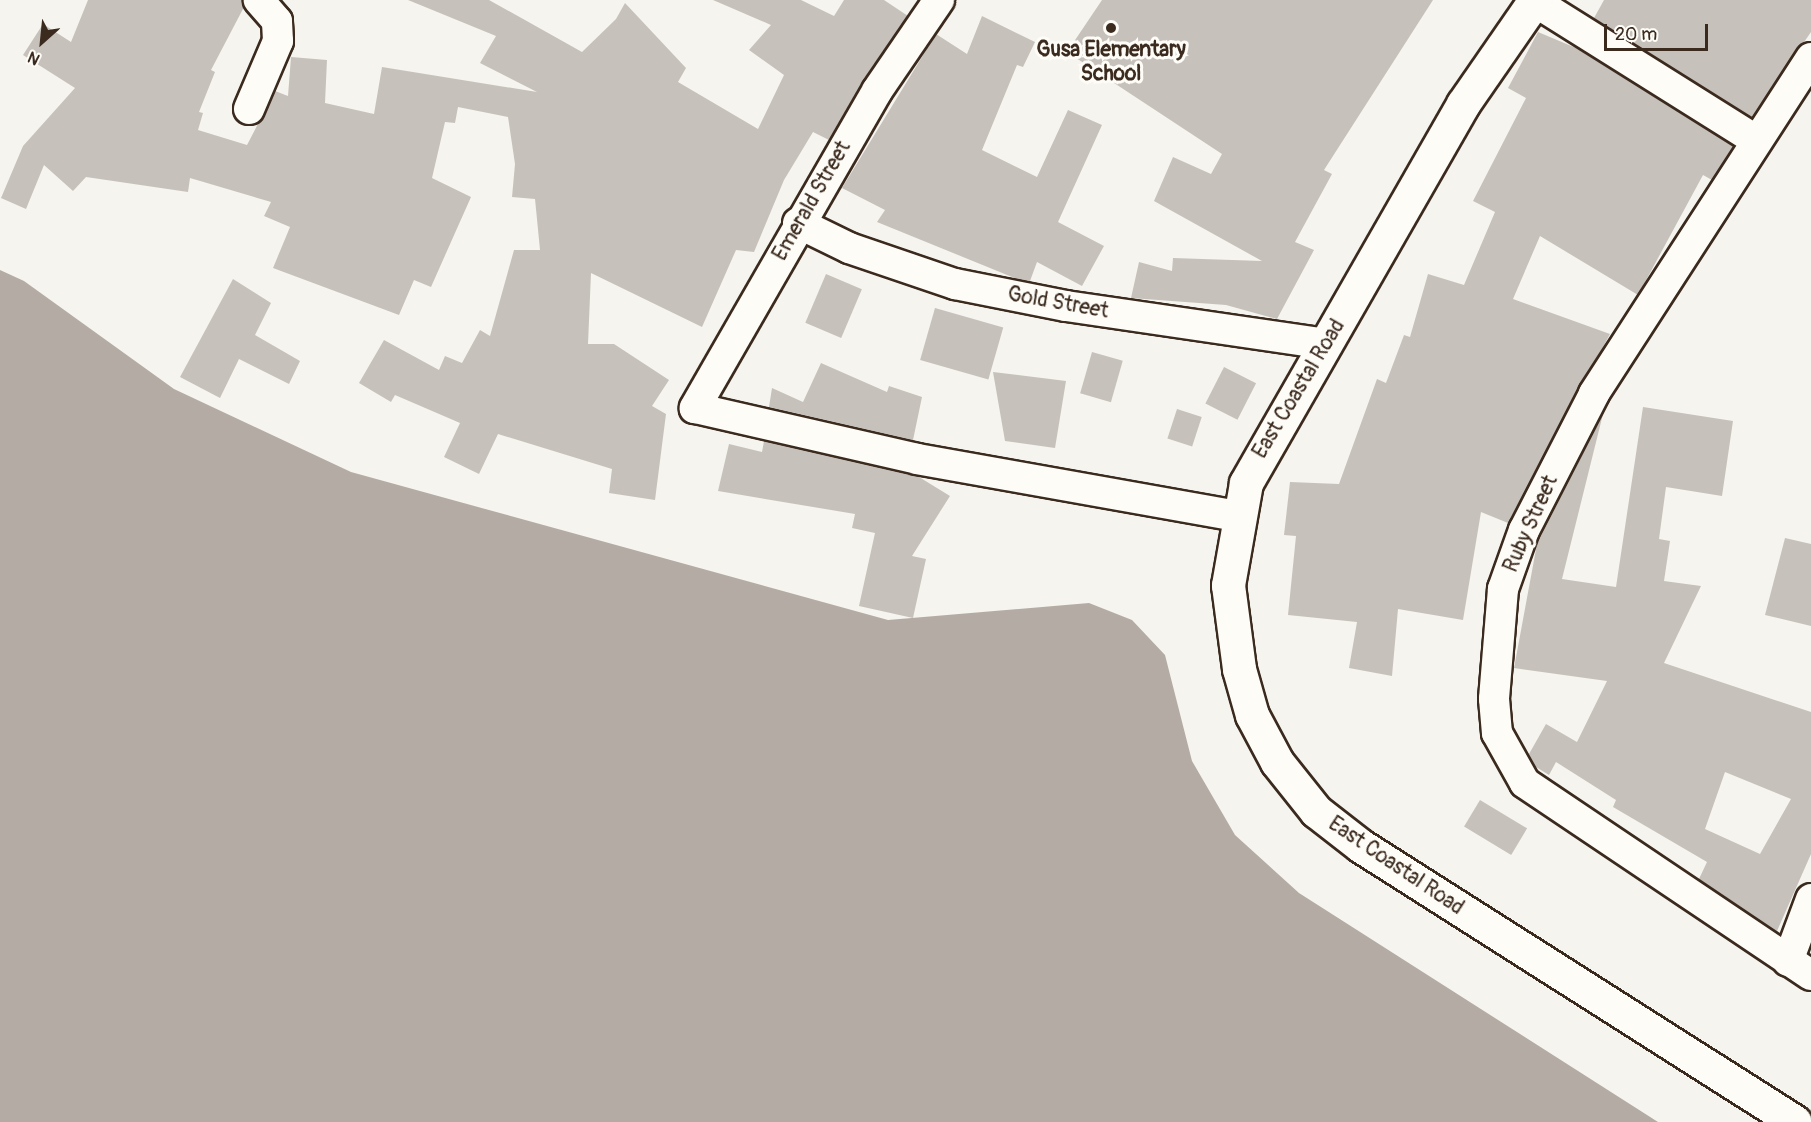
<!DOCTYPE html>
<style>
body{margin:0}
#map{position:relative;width:1811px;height:1122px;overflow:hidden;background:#f5f4ee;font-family:Pangolin,sans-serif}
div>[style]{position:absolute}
.water>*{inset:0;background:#b4aca4}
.building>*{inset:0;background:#c7c1bb;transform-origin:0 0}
.roads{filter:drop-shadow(2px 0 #3b2a1e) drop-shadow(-2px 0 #3b2a1e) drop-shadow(0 2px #3b2a1e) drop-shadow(0 -2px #3b2a1e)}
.minor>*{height:30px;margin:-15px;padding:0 15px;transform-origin:15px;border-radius:15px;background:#fdfcf7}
.primary>*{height:33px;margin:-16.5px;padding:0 16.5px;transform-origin:16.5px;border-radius:16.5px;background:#fdfcf7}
.dots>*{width:16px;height:16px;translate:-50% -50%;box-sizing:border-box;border:3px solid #fdfcf7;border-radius:50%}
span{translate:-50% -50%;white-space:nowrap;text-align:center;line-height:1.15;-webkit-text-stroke:6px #fdfcf7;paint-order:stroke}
.poi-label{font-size:21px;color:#3b2a1e;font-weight:700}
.street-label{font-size:21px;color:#3b2a1e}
.north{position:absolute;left:12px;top:12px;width:60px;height:60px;-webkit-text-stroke:4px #fdfcf7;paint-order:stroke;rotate:207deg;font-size:16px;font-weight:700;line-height:24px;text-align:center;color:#3b2a1e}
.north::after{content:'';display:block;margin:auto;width:21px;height:27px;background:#3b2a1e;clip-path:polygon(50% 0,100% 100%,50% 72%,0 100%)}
.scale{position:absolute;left:1604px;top:24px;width:104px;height:27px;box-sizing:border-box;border:3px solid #3b2a1e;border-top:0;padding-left:8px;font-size:18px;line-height:21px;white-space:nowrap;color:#3b2a1e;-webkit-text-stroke:4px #fdfcf7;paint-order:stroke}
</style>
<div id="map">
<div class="water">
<i style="clip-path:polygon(0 270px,24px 281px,174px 389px,351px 472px,888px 620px,1089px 603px,1132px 620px,1165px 655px,1192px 761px,1235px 835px,1299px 893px,1658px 1122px,0 1122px)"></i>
</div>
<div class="building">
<i style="clip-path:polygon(88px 0,242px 0,244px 7px,211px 70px,215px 72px,199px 112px,203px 113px,198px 130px,247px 145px,275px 91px,288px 96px,291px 57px,327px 60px,325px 103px,374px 114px,382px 67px,537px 92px,480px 63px,496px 36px,408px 0,489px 0,582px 52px,616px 19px,625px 3px,686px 68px,678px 82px,758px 129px,784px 75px,749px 50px,771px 25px,713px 0,801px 0,834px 16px,844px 0,884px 0,908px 16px,829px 140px,813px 132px,784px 180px,754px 252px,736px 250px,702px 327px,591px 273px,588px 344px,614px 344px,669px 380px,652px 406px,666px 414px,655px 500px,609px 493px,612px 469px,498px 434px,479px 474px,444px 457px,460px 423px,395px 395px,391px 402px,359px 383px,384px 340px,439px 370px,445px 356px,462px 363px,480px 330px,490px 336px,514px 250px,540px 250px,535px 199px,512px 197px,515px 164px,508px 117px,458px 107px,455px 123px,445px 122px,432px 178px,471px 197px,431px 287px,414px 280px,399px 315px,273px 268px,290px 227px,264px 216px,271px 202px,190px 178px,188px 192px,86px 177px,73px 191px,44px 165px,26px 209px,1px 198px,23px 146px,75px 88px,23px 55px,43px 24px,71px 42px)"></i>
<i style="clip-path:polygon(1102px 0,1433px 0,1324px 170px,1332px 174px,1295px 242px,1314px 250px,1277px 319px,1226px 305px,1131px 298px,1139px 262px,1172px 271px,1173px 258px,1262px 261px,1154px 201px,1173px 157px,1211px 174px,1222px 154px,1067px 52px)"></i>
<i style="clip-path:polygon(1604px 0,1811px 0,1811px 32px,1752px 118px,1594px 18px)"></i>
<i style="clip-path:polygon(982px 16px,1035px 42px,1023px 67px,1017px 65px,982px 150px,1037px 177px,1068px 110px,1102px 125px,1058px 222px,1104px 246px,1082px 286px,1037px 262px,1030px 281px,1017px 279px,877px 222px,885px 210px,842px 188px,936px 34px,967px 54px)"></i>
<i style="clip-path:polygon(1538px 32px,1576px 48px,1733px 146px,1712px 180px,1703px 175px,1638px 295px,1540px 236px,1513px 299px,1610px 334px,1508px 523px,1481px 512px,1463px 620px,1398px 609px,1392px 676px,1349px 668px,1357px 622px,1288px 615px,1296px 536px,1284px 535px,1290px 482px,1339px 484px,1377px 379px,1386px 383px,1404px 335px,1410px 337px,1428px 274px,1464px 285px,1495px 212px,1473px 201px,1526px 98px,1508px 88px)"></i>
<i style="left:826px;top:274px;width:39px;height:53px;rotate:23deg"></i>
<i style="clip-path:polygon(233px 279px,271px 303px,255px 335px,300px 361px,289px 384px,239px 359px,220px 398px,180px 377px)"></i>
<i style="left:935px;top:308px;width:71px;height:54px;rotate:16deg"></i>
<i style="left:1092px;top:352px;width:32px;height:43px;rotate:16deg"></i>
<i style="clip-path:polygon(821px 363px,887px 392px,889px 386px,922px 397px,913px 440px,769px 407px,772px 388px,803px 402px)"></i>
<i style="left:1224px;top:367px;width:36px;height:41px;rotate:27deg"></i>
<i style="clip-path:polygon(993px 372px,1066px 381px,1055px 448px,1005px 441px)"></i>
<i style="clip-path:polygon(evenodd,1643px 407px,1733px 421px,1722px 496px,1666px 487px,1659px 539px,1670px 541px,1664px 581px,1701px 586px,1664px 663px,1811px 712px,1811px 854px,1777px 931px,1699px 879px,1707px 862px,1613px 807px,1616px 800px,1556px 762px,1549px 775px,1536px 767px,1529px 754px,1546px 724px,1577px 742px,1607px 681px,1514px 668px,1537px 544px,1603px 414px,1562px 579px,1616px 587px,1643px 407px,1725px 772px,1791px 799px,1760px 854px,1705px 829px,1725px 772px)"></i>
<i style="left:1177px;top:409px;width:26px;height:31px;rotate:18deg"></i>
<i style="clip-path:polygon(764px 441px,919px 477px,950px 496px,912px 556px,926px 559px,913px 618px,859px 606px,875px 533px,852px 528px,855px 514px,718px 491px,729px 444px,762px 452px)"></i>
<i style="clip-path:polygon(1785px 538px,1811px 544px,1811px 626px,1765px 615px)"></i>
<i style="left:1480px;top:800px;width:55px;height:31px;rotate:31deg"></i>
</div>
<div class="roads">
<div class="minor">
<i style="left:939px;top:0;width:110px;rotate:124.3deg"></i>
<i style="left:877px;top:91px;width:366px;rotate:119.9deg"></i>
<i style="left:695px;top:408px;width:228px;rotate:12.9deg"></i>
<i style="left:917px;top:459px;width:325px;rotate:10.1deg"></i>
<i style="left:1534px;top:1px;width:263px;rotate:32.1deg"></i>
<i style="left:1811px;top:58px;width:400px;rotate:122.9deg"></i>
<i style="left:1594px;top:394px;width:153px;rotate:117.2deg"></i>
<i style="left:1524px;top:530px;width:63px;rotate:109.6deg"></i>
<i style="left:1503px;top:589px;width:110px;rotate:94.7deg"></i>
<i style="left:1494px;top:699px;width:34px;rotate:85deg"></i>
<i style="left:1497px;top:733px;width:57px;rotate:60.8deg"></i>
<i style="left:1525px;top:783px;width:344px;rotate:33.9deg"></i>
<i style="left:249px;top:109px;width:74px;rotate:-66.9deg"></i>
<i style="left:278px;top:41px;width:20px;rotate:-93deg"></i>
<i style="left:277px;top:21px;width:28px;rotate:-131deg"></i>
<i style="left:798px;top:223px;width:57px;rotate:26.1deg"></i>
<i style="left:849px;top:248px;width:112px;rotate:18.8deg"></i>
<i style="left:955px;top:284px;width:113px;rotate:11.2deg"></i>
<i style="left:1066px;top:306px;width:264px;rotate:8.3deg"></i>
<i style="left:1788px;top:961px;width:66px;rotate:-69.6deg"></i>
</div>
<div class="primary">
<i style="left:1535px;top:0;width:126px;rotate:124.7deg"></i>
<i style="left:1463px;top:104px;width:437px;rotate:119.8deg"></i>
<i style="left:1246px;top:483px;width:104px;rotate:100deg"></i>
<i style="left:1228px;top:585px;width:85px;rotate:82.5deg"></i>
<i style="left:1239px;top:669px;width:48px;rotate:74.2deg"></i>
<i style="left:1252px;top:715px;width:53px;rotate:62deg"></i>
<i style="left:1277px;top:762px;width:63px;rotate:51.5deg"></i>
<i style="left:1316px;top:811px;width:57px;rotate:37.9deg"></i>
<i style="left:1361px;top:846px;width:514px;rotate:32.45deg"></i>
</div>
</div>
<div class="dots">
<i style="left:1111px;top:28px;background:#3b2a1e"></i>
</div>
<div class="poi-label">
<span style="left:1111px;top:62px">Gusa Elementary<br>School</span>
</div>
<div class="street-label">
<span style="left:812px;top:201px;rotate:-60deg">Emerald Street</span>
<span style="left:1058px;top:303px;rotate:10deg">Gold Street</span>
<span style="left:1299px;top:389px;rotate:-59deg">East Coastal Road</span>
<span style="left:1531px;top:524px;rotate:-66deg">Ruby Street</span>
<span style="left:1396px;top:866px;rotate:34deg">East Coastal Road</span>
</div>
<div class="north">N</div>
<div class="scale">20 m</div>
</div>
